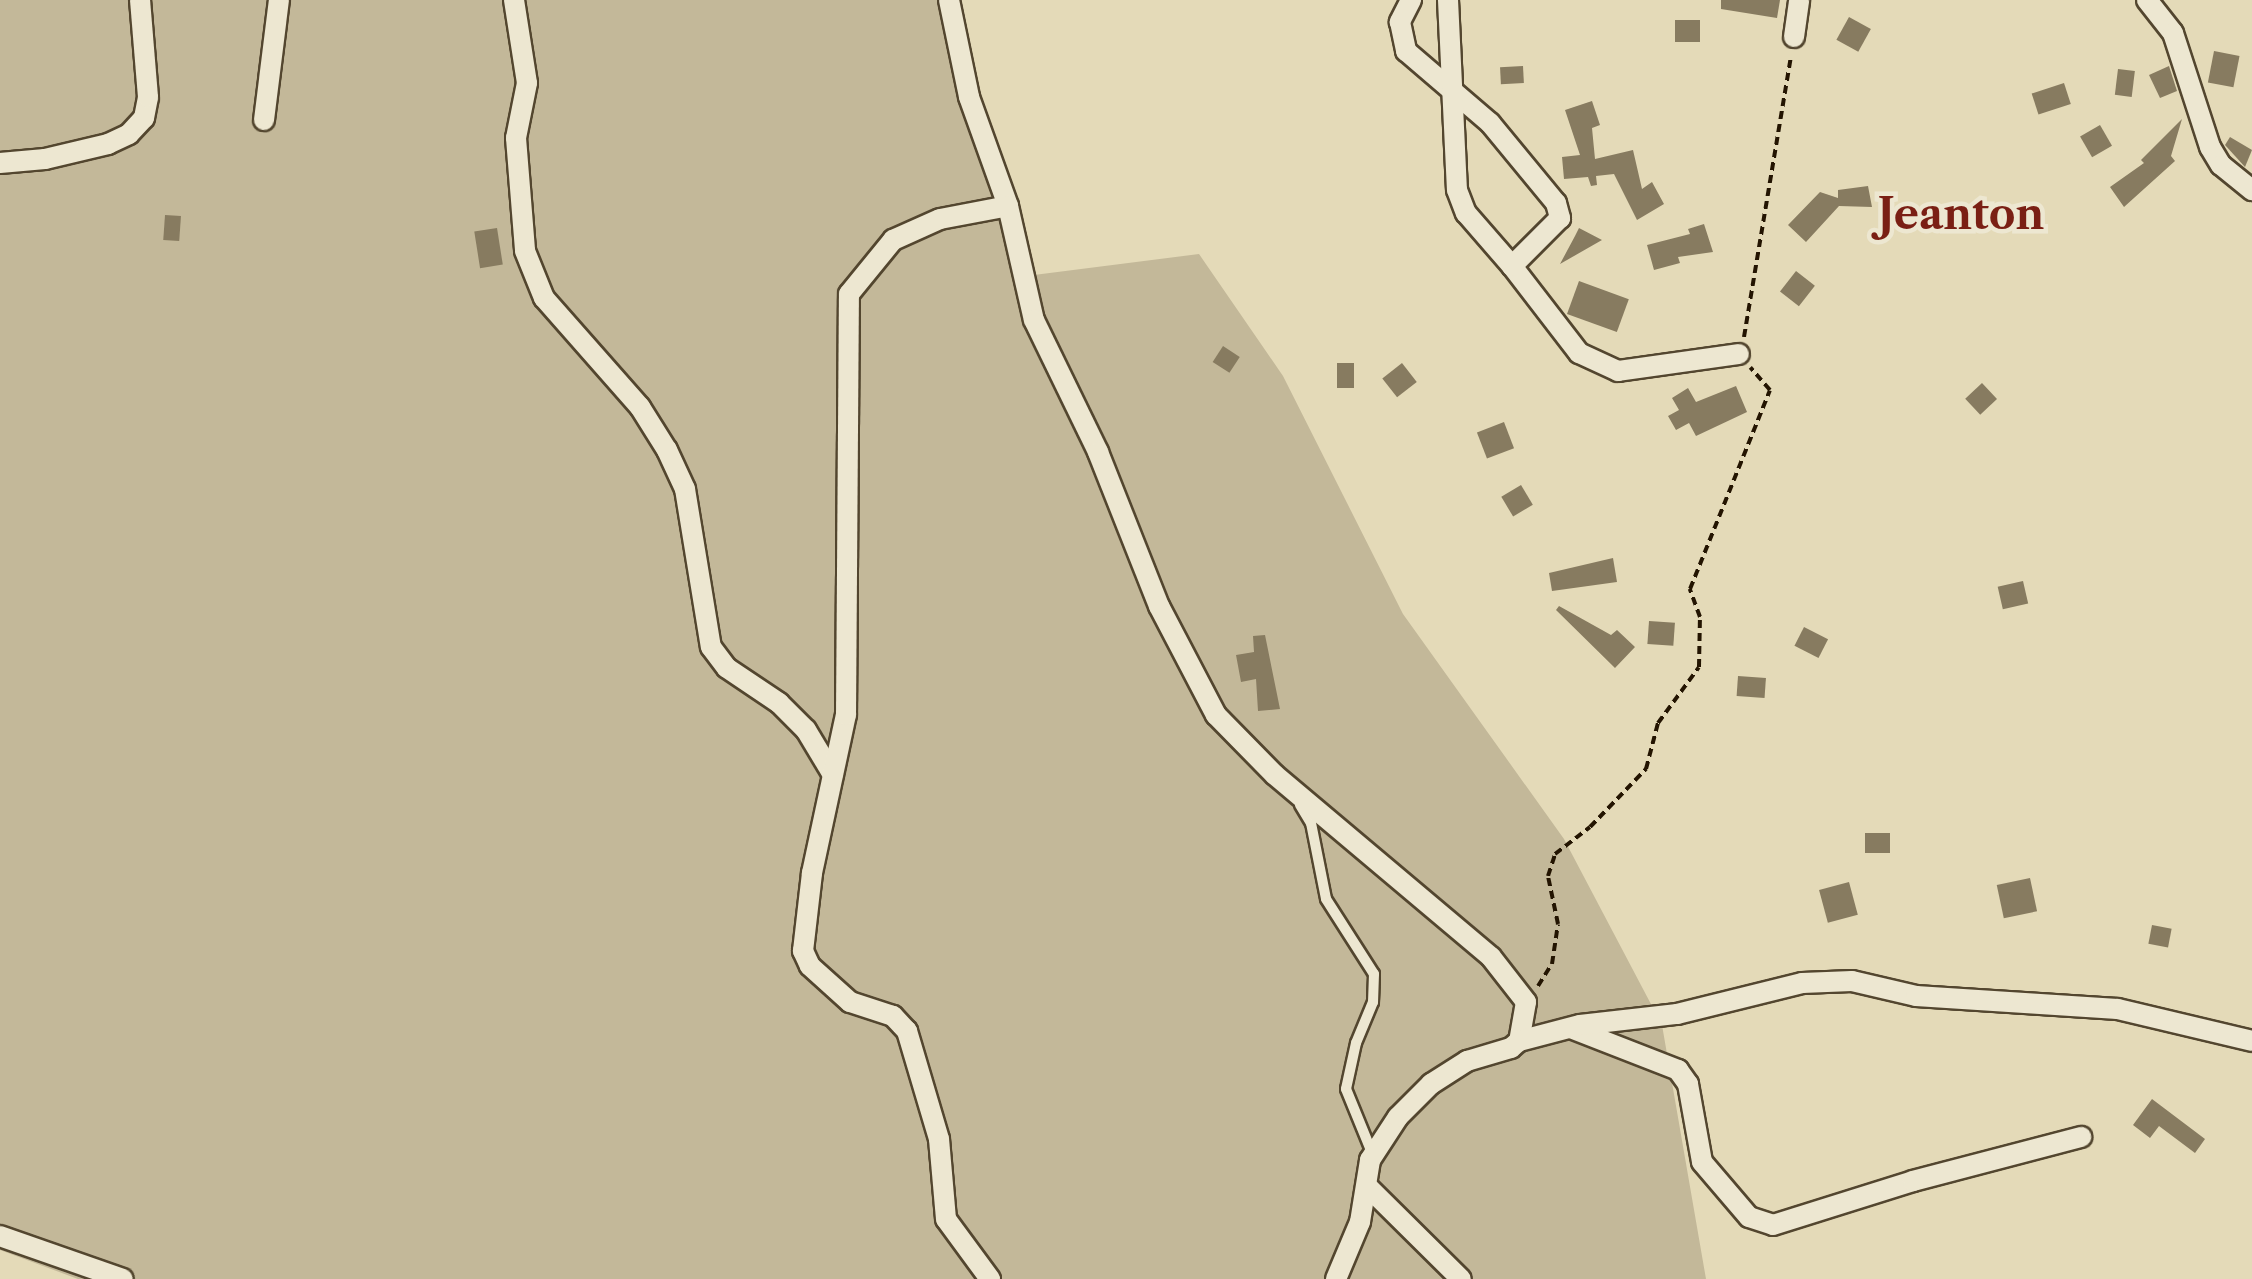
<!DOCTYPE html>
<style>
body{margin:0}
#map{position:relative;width:2252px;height:1279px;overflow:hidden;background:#e4dab8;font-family:"Libre Caslon Text",serif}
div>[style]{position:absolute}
.green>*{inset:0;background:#c3b899}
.building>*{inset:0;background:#877b60;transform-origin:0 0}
.path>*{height:4px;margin-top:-2px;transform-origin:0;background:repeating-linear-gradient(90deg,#231401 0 8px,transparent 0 13px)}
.roads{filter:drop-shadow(2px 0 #53462f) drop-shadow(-2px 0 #53462f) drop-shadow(0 2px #53462f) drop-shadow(0 -2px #53462f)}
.lane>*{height:10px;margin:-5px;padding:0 5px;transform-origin:5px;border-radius:5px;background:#ede7d1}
.street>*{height:20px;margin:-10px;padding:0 10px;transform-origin:10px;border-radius:10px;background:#ede7d1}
span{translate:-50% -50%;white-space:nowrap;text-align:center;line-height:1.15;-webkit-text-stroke:9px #ede7d1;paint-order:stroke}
.district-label{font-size:42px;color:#7a1f14;font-weight:700}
</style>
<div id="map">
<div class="green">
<i style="clip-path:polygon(0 0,958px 0,1026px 276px,1199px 254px,1283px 376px,1403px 614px,1564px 839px,1662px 1025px,1706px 1279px,78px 1279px,0 1250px)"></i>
</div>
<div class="building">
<i style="clip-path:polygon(1721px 0,1780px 0,1777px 18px,1721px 9px)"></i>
<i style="left:1849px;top:17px;width:25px;height:26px;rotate:29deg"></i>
<i style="left:1675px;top:20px;width:25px;height:22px"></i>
<i style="left:2214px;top:51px;width:26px;height:32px;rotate:11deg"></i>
<i style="left:1523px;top:66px;width:17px;height:23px;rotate:87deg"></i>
<i style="clip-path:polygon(2169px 66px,2177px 91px,2160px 98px,2149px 75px)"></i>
<i style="left:2118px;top:69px;width:17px;height:26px;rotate:7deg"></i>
<i style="left:2064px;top:83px;width:22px;height:34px;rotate:72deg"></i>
<i style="clip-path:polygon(1592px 101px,1600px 125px,1592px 128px,1595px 159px,1633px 150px,1642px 189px,1652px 182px,1664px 204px,1637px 220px,1614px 174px,1596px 176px,1597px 185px,1591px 186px,1588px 177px,1564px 179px,1562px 157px,1580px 155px,1565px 110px)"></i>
<i style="clip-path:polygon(2182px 119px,2171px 156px,2175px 161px,2124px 207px,2110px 187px,2144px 163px,2141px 160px)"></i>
<i style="left:2100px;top:125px;width:24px;height:23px;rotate:60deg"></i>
<i style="clip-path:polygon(2230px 137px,2252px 150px,2245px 167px,2225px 145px)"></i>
<i style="clip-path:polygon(1868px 186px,1872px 207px,1839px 206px,1806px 242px,1788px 225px,1820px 192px,1838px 198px,1838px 190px)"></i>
<i style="left:165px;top:215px;width:16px;height:25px;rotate:4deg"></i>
<i style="clip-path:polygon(1704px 224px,1713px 252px,1678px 257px,1680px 263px,1654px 270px,1647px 245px,1690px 234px,1688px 229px)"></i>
<i style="left:497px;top:228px;width:37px;height:23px;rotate:81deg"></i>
<i style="clip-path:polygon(1579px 228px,1602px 240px,1560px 264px,1575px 236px)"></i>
<i style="left:1796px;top:271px;width:24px;height:26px;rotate:38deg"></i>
<i style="left:1579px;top:281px;width:53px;height:35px;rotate:20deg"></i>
<i style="left:1223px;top:346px;width:20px;height:19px;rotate:33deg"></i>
<i style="left:1337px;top:363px;width:17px;height:25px"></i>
<i style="left:1402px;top:363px;width:24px;height:25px;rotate:52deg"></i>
<i style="left:1982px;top:383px;width:22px;height:23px;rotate:47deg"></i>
<i style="clip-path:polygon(1736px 386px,1747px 412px,1696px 436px,1689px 423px,1676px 430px,1668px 416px,1679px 410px,1672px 398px,1688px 388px,1696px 402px)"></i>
<i style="left:1504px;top:422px;width:28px;height:29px;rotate:69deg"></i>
<i style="left:1521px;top:485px;width:23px;height:23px;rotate:59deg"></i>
<i style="clip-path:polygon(1613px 558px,1617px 582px,1552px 591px,1549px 573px)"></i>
<i style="left:2023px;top:581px;width:23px;height:26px;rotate:77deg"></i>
<i style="clip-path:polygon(1559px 606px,1611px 635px,1617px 630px,1635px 647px,1615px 668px,1556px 610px)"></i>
<i style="left:1649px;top:621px;width:26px;height:23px;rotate:4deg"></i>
<i style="left:1804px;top:627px;width:27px;height:21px;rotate:27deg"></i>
<i style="clip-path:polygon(1265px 635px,1280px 709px,1258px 711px,1256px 679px,1241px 682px,1236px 655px,1254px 652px,1253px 636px)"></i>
<i style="left:1738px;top:676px;width:28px;height:20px;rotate:4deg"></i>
<i style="left:1865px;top:833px;width:25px;height:20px"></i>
<i style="left:2030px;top:878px;width:34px;height:34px;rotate:78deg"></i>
<i style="left:1849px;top:882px;width:34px;height:31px;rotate:75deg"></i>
<i style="left:2152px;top:925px;width:20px;height:19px;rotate:11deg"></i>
<i style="clip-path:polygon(2152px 1099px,2205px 1139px,2195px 1153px,2159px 1126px,2150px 1138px,2133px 1125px)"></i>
</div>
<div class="path">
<i style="left:1744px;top:337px;width:285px;rotate:-80.5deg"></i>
<i style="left:1538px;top:986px;width:26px;rotate:-58deg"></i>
<i style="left:1552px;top:964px;width:40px;rotate:-81.5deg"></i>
<i style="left:1558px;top:924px;width:49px;rotate:-101.8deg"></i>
<i style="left:1548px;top:876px;width:23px;rotate:-72deg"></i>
<i style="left:1555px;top:854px;width:44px;rotate:-37.6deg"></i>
<i style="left:1590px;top:827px;width:81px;rotate:-46deg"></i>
<i style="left:1646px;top:769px;width:48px;rotate:-75.4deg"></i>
<i style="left:1658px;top:723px;width:69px;rotate:-53.8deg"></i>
<i style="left:1699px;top:667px;width:50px;rotate:-88.9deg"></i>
<i style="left:1700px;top:617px;width:30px;rotate:-110deg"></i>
<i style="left:1690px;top:589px;width:214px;rotate:-68.1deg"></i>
<i style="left:1770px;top:390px;width:30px;rotate:-131deg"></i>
</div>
<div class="roads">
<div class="lane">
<i style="left:1300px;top:805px;width:21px;rotate:59deg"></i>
<i style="left:1311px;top:823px;width:77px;rotate:78.8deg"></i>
<i style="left:1326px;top:899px;width:89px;rotate:57.4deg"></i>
<i style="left:1374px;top:974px;width:28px;rotate:92deg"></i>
<i style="left:1373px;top:1002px;width:44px;rotate:112.5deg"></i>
<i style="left:1356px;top:1043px;width:47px;rotate:102.3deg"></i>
<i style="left:1346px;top:1089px;width:71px;rotate:67.8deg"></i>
</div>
<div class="street">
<i style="left:514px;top:0;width:84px;rotate:81.1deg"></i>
<i style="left:527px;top:83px;width:56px;rotate:101.3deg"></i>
<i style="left:516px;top:138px;width:113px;rotate:85.4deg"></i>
<i style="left:525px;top:251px;width:51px;rotate:68deg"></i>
<i style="left:544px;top:298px;width:145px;rotate:48.6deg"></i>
<i style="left:640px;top:407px;width:51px;rotate:57.9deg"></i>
<i style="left:667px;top:450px;width:43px;rotate:65.2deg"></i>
<i style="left:685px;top:489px;width:160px;rotate:80.7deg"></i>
<i style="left:711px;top:647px;width:26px;rotate:53deg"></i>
<i style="left:727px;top:668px;width:63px;rotate:33.9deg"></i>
<i style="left:779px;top:703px;width:38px;rotate:45deg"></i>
<i style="left:806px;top:730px;width:52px;rotate:59deg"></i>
<i style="left:949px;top:0;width:99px;rotate:78.3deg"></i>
<i style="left:969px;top:97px;width:116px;rotate:70.3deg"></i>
<i style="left:1008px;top:206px;width:117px;rotate:77.2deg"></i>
<i style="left:1034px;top:320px;width:147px;rotate:64.1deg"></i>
<i style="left:1098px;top:452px;width:166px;rotate:68.4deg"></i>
<i style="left:1159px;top:606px;width:123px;rotate:62.4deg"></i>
<i style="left:1216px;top:715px;width:84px;rotate:45.5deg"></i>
<i style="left:1275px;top:775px;width:282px;rotate:40.1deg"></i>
<i style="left:1491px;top:957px;width:57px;rotate:52.1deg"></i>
<i style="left:1526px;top:1002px;width:40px;rotate:100deg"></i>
<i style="left:1411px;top:0;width:25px;rotate:117deg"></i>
<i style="left:1400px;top:22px;width:30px;rotate:78deg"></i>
<i style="left:1406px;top:51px;width:111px;rotate:40.6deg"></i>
<i style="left:1490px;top:123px;width:104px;rotate:50.5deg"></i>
<i style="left:1556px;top:203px;width:16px;rotate:75deg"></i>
<i style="left:1560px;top:218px;width:68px;rotate:135deg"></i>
<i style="left:1512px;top:266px;width:110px;rotate:52.4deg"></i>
<i style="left:1579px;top:353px;width:43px;rotate:24.8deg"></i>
<i style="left:1618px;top:371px;width:122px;rotate:-8deg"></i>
<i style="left:1448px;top:0;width:190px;rotate:87.3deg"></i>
<i style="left:1457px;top:190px;width:25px;rotate:69deg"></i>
<i style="left:1466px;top:213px;width:70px;rotate:49deg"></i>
<i style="left:2147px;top:0;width:42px;rotate:51.8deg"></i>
<i style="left:2173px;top:33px;width:120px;rotate:72deg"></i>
<i style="left:2210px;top:147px;width:21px;rotate:59deg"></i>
<i style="left:2221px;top:165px;width:40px;rotate:39deg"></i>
<i style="left:1794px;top:37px;width:37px;rotate:-82deg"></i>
<i style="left:264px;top:120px;width:121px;rotate:-82.9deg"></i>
<i style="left:0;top:163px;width:45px;rotate:-5.1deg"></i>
<i style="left:45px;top:159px;width:65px;rotate:-13.4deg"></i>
<i style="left:108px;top:144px;width:23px;rotate:-25deg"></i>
<i style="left:129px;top:134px;width:22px;rotate:-47deg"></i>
<i style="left:144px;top:118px;width:21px;rotate:-79deg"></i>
<i style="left:148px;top:97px;width:97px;rotate:-94.7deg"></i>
<i style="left:1573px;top:1029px;width:113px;rotate:21.3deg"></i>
<i style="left:1678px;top:1070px;width:17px;rotate:54deg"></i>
<i style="left:1688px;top:1084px;width:79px;rotate:79.8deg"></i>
<i style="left:1702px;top:1162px;width:72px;rotate:49.5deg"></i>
<i style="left:1749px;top:1217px;width:25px;rotate:18deg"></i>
<i style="left:1773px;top:1225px;width:147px;rotate:-17.4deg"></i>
<i style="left:1913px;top:1181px;width:174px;rotate:-14.7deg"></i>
<i style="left:1369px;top:1188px;width:129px;rotate:44.7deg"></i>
<i style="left:0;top:1236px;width:130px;rotate:19.3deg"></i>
<i style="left:990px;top:1279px;width:74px;rotate:-126.3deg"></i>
<i style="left:946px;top:1219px;width:80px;rotate:-95deg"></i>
<i style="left:939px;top:1139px;width:113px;rotate:-106.5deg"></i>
<i style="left:907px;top:1031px;width:21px;rotate:-133deg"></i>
<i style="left:893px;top:1016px;width:45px;rotate:-162deg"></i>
<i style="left:850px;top:1002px;width:54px;rotate:-138deg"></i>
<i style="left:810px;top:966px;width:17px;rotate:-115deg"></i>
<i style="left:803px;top:951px;width:79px;rotate:-83.4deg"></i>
<i style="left:812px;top:873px;width:162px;rotate:-77.9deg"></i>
<i style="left:846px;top:715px;width:421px;rotate:-89.6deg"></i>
<i style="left:849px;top:294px;width:70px;rotate:-50.8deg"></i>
<i style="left:893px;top:240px;width:51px;rotate:-24.1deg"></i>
<i style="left:940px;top:219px;width:69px;rotate:-10.8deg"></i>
<i style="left:1336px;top:1279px;width:62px;rotate:-67.2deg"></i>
<i style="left:1360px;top:1222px;width:63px;rotate:-80.8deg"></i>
<i style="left:1370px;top:1160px;width:51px;rotate:-56.9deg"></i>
<i style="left:1398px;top:1117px;width:47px;rotate:-45deg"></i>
<i style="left:1431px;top:1084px;width:43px;rotate:-32.6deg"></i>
<i style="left:1467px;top:1061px;width:46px;rotate:-16.5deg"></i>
<i style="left:1511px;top:1048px;width:11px;rotate:-41deg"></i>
<i style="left:1519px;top:1041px;width:63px;rotate:-14.7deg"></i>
<i style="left:1580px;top:1025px;width:98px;rotate:-6.5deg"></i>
<i style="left:1677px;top:1014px;width:129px;rotate:-13.9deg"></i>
<i style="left:1802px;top:983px;width:50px;rotate:-2.3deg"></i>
<i style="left:1852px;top:981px;width:66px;rotate:13.2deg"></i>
<i style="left:1916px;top:996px;width:202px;rotate:3.7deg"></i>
<i style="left:2118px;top:1009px;width:138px;rotate:13.4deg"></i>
</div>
</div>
<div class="district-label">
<span style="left:1961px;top:214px">Jeanton</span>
</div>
</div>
